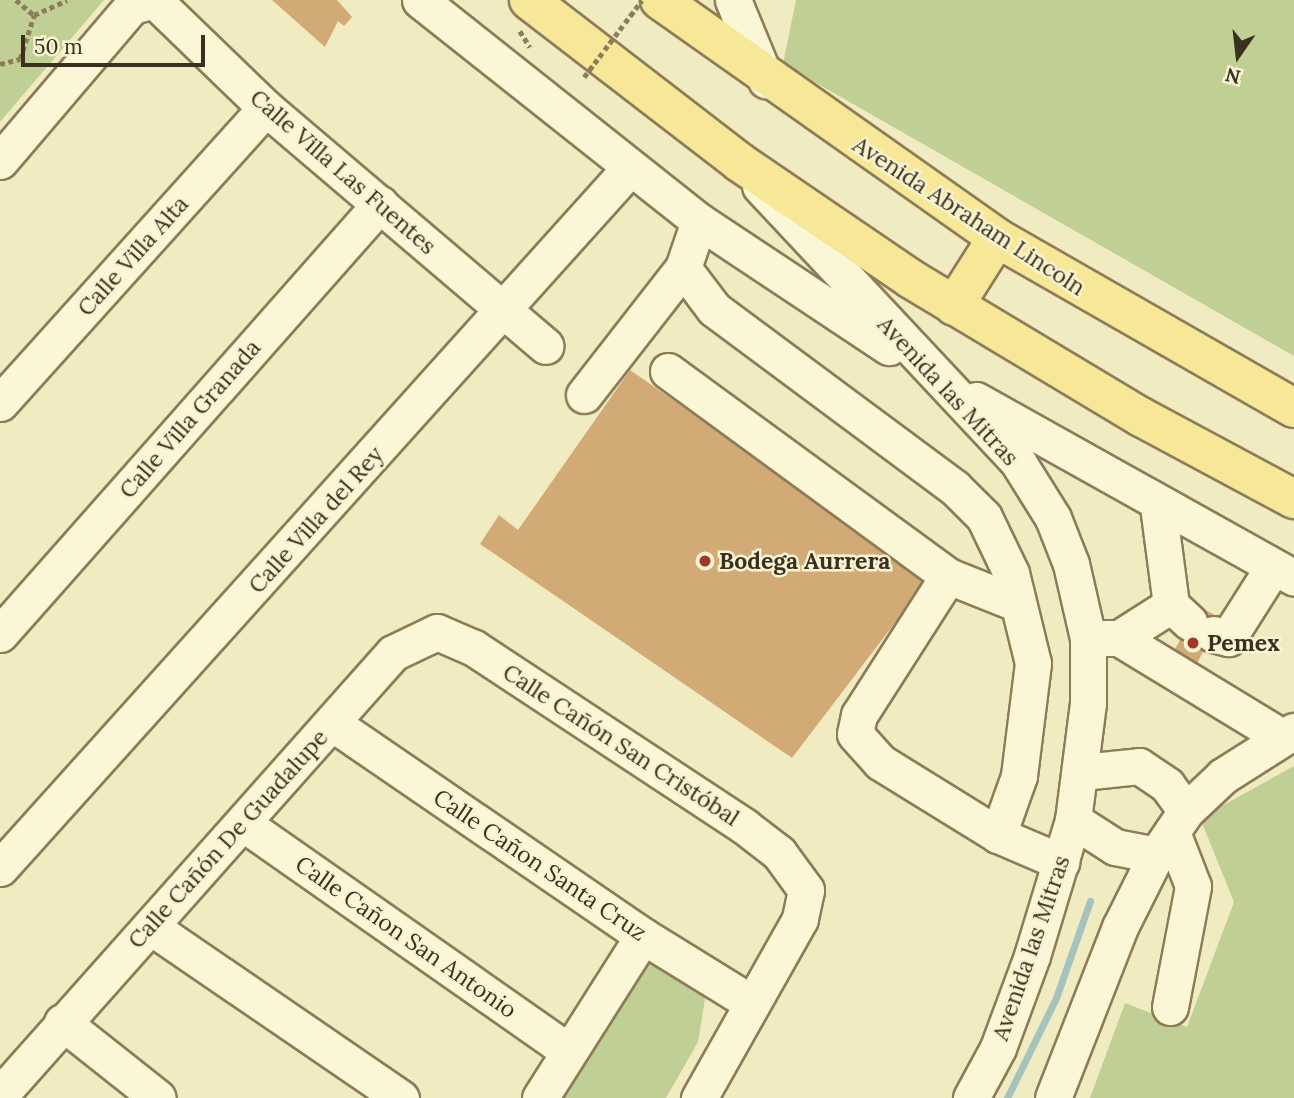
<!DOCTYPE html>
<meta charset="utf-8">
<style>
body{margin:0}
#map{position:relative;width:1294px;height:1098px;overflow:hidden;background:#f1ebc2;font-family:Lora,serif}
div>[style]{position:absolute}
.green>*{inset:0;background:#c0d095}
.stream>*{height:7px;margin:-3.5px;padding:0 3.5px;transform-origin:3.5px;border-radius:3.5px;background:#a4c3bf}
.building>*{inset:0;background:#d2aa75;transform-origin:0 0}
.path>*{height:4.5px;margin-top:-2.25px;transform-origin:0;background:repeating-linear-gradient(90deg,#8c7c57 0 5px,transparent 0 8.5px)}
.roads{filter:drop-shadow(2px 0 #8c7c57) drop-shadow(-2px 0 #8c7c57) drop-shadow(0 2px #8c7c57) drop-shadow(0 -2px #8c7c57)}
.minor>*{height:35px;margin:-17.5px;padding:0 17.5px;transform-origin:17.5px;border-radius:17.5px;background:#fbf6d6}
.major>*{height:38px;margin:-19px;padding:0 19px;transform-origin:19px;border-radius:19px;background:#f7e897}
.path-bridge>*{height:4.5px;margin-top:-2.25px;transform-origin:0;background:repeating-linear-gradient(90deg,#8c7c57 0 5px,transparent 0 8.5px)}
.dots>*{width:19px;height:19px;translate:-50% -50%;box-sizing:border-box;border:4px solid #f8f3d2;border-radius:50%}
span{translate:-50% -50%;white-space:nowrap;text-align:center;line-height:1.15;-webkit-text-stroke:5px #f8f3d2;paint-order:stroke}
.street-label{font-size:23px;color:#3b301d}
.poi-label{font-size:23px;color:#3b301d;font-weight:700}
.left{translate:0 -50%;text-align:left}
.north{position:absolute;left:1203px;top:21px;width:70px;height:70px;-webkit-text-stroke:5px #f8f3d2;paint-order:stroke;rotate:194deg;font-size:19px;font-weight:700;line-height:28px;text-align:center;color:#3b301d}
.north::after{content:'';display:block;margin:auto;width:24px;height:32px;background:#3b301d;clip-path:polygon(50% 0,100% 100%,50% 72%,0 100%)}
.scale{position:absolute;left:21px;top:35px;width:184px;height:32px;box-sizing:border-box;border:4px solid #3b301d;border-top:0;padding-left:9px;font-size:21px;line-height:24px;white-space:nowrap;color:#3b301d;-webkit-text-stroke:5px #f8f3d2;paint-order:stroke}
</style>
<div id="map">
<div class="green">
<i style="clip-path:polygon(0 0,104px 0,0 122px)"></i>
<i style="clip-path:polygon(796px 0,1294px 0,1294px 356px,783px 64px)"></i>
<i style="clip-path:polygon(1294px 766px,1294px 1098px,1090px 1098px,1125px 1003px,1187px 1027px,1234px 902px,1200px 818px)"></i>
<i style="clip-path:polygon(646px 963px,696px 980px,705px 999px,698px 1042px,666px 1098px,549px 1098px)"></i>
</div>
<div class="stream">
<i style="left:1007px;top:1098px;width:111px;rotate:-63.9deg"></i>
<i style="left:1056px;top:998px;width:103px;rotate:-70.7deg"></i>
</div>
<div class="building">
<i style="clip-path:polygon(272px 0,337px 0,352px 17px,344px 26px,338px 21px,325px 47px)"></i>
<i style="clip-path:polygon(630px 370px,929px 578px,792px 758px,480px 544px,499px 515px,518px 530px)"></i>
<i style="left:1198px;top:606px;width:26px;height:52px;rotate:28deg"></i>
</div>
<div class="path">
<i style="left:16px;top:0;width:23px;rotate:40deg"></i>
<i style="left:34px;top:15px;width:36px;rotate:-24deg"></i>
<i style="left:520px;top:31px;width:19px;rotate:58deg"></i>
<i style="left:0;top:64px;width:21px;rotate:-14deg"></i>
<i style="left:20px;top:59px;width:46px;rotate:-72.3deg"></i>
</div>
<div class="roads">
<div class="minor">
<i style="left:154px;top:0;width:156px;rotate:44deg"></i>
<i style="left:266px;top:108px;width:367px;rotate:40.4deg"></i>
<i style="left:420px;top:0;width:356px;rotate:38.4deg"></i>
<i style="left:699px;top:221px;width:228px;rotate:33.6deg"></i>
<i style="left:733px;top:0;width:87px;rotate:67.6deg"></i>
<i style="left:0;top:161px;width:204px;rotate:-49.6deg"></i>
<i style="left:132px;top:6px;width:23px;rotate:-15deg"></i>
<i style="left:760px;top:186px;width:378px;rotate:46.9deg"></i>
<i style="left:1018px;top:462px;width:66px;rotate:58deg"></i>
<i style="left:1053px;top:518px;width:49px;rotate:68.6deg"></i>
<i style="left:1071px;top:564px;width:76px;rotate:77.1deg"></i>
<i style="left:1088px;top:638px;width:65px;rotate:90deg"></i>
<i style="left:1088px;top:703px;width:118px;rotate:97.3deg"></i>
<i style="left:1073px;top:820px;width:142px;rotate:106.8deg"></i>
<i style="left:1032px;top:956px;width:98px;rotate:110.3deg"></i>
<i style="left:998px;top:1048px;width:57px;rotate:118.4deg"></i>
<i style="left:699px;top:221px;width:50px;rotate:108.8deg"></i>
<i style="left:683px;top:268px;width:51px;rotate:52.9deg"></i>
<i style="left:714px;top:309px;width:300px;rotate:36.6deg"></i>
<i style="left:955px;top:488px;width:41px;rotate:45deg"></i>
<i style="left:984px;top:517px;width:62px;rotate:64.3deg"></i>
<i style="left:1011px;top:573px;width:93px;rotate:76.3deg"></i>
<i style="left:1033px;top:663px;width:114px;rotate:97.1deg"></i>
<i style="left:1019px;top:776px;width:63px;rotate:109.6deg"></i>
<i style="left:668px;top:371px;width:347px;rotate:36.2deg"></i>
<i style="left:584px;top:395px;width:161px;rotate:-52.1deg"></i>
<i style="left:976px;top:400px;width:364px;rotate:29.2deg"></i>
<i style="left:0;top:403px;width:397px;rotate:-48deg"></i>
<i style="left:1158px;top:506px;width:100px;rotate:82.5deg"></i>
<i style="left:1171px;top:605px;width:25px;rotate:43deg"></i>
<i style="left:1016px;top:603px;width:73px;rotate:-158.3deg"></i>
<i style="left:948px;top:576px;width:165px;rotate:122.6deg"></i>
<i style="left:859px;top:715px;width:19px;rotate:102deg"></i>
<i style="left:855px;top:734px;width:38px;rotate:48deg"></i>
<i style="left:880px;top:762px;width:139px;rotate:31.7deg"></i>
<i style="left:998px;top:835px;width:69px;rotate:23.2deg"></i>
<i style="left:0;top:634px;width:574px;rotate:-48.53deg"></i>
<i style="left:1213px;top:634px;width:16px;rotate:15deg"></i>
<i style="left:1228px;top:638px;width:84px;rotate:-57.6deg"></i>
<i style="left:1100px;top:638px;width:19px"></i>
<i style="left:1119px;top:638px;width:62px;rotate:-32.4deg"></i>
<i style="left:1119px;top:638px;width:191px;rotate:31.3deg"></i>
<i style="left:332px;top:723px;width:377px;rotate:34.4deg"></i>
<i style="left:643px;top:936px;width:126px;rotate:31.7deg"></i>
<i style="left:1082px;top:772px;width:57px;rotate:-6deg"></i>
<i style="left:1139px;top:766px;width:34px;rotate:34deg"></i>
<i style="left:1167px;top:785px;width:32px;rotate:54deg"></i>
<i style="left:1073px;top:820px;width:50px;rotate:32.7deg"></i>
<i style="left:1115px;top:847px;width:42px;rotate:11deg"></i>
<i style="left:244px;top:824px;width:394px;rotate:35deg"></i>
<i style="left:0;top:868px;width:940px;rotate:-48.02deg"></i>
<i style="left:151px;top:927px;width:303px;rotate:34.4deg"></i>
<i style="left:1170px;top:1007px;width:123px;rotate:-79.2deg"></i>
<i style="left:1193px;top:886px;width:58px;rotate:-111.3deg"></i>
<i style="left:62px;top:1022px;width:122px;rotate:38.4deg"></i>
<i style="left:0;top:1095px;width:591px;rotate:-48.36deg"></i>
<i style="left:393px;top:653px;width:49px;rotate:-25.5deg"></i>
<i style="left:437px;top:632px;width:40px;rotate:23.4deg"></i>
<i style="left:474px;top:648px;width:323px;rotate:33.4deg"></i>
<i style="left:744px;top:826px;width:44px;rotate:37.6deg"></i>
<i style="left:779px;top:853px;width:46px;rotate:53.9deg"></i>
<i style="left:806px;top:890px;width:30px;rotate:102deg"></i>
<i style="left:800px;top:919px;width:206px;rotate:119.4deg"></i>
<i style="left:540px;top:1098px;width:192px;rotate:-57.6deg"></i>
<i style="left:1053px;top:1098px;width:184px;rotate:-68.6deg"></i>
<i style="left:1120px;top:927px;width:80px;rotate:-63.4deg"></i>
<i style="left:1156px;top:855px;width:53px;rotate:-55.7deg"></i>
<i style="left:1186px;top:811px;width:51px;rotate:-43.4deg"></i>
<i style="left:1223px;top:776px;width:84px;rotate:-32.4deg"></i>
</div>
<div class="major">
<i style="left:529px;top:0;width:265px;rotate:37.6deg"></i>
<i style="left:739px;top:162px;width:208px;rotate:34.2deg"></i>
<i style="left:911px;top:279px;width:268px;rotate:31deg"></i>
<i style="left:1141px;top:417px;width:174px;rotate:28.2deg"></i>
<i style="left:660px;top:0;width:413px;rotate:35.2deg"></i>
<i style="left:997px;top:238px;width:342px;rotate:29.8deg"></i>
<i style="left:954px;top:306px;width:80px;rotate:-57.7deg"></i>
</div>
</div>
<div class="path-bridge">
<i style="left:584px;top:77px;width:96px;rotate:-53deg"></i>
</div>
<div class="dots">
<i style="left:705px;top:561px;background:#a03623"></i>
<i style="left:1193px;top:643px;background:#a03623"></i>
</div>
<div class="street-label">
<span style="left:343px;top:172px;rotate:41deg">Calle Villa Las Fuentes</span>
<span style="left:969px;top:216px;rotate:33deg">Avenida Abraham Lincoln</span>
<span style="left:133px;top:256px;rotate:-48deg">Calle Villa Alta</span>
<span style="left:948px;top:391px;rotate:47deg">Avenida las Mitras</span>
<span style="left:190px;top:419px;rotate:-49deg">Calle Villa Granada</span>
<span style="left:316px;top:520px;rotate:-48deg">Calle Villa del Rey</span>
<span style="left:621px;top:745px;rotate:33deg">Calle Cañón San Cristóbal</span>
<span style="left:228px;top:839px;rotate:-48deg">Calle Cañón De Guadalupe</span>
<span style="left:540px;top:865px;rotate:34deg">Calle Cañon Santa Cruz</span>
<span style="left:406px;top:937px;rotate:35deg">Calle Cañon San Antonio</span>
<span style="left:1031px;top:948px;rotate:-71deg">Avenida las Mitras</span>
</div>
<div class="poi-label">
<span class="left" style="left:719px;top:561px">Bodega Aurrera</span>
<span class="left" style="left:1207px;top:643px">Pemex</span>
</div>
<div class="north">N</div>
<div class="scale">50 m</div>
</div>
